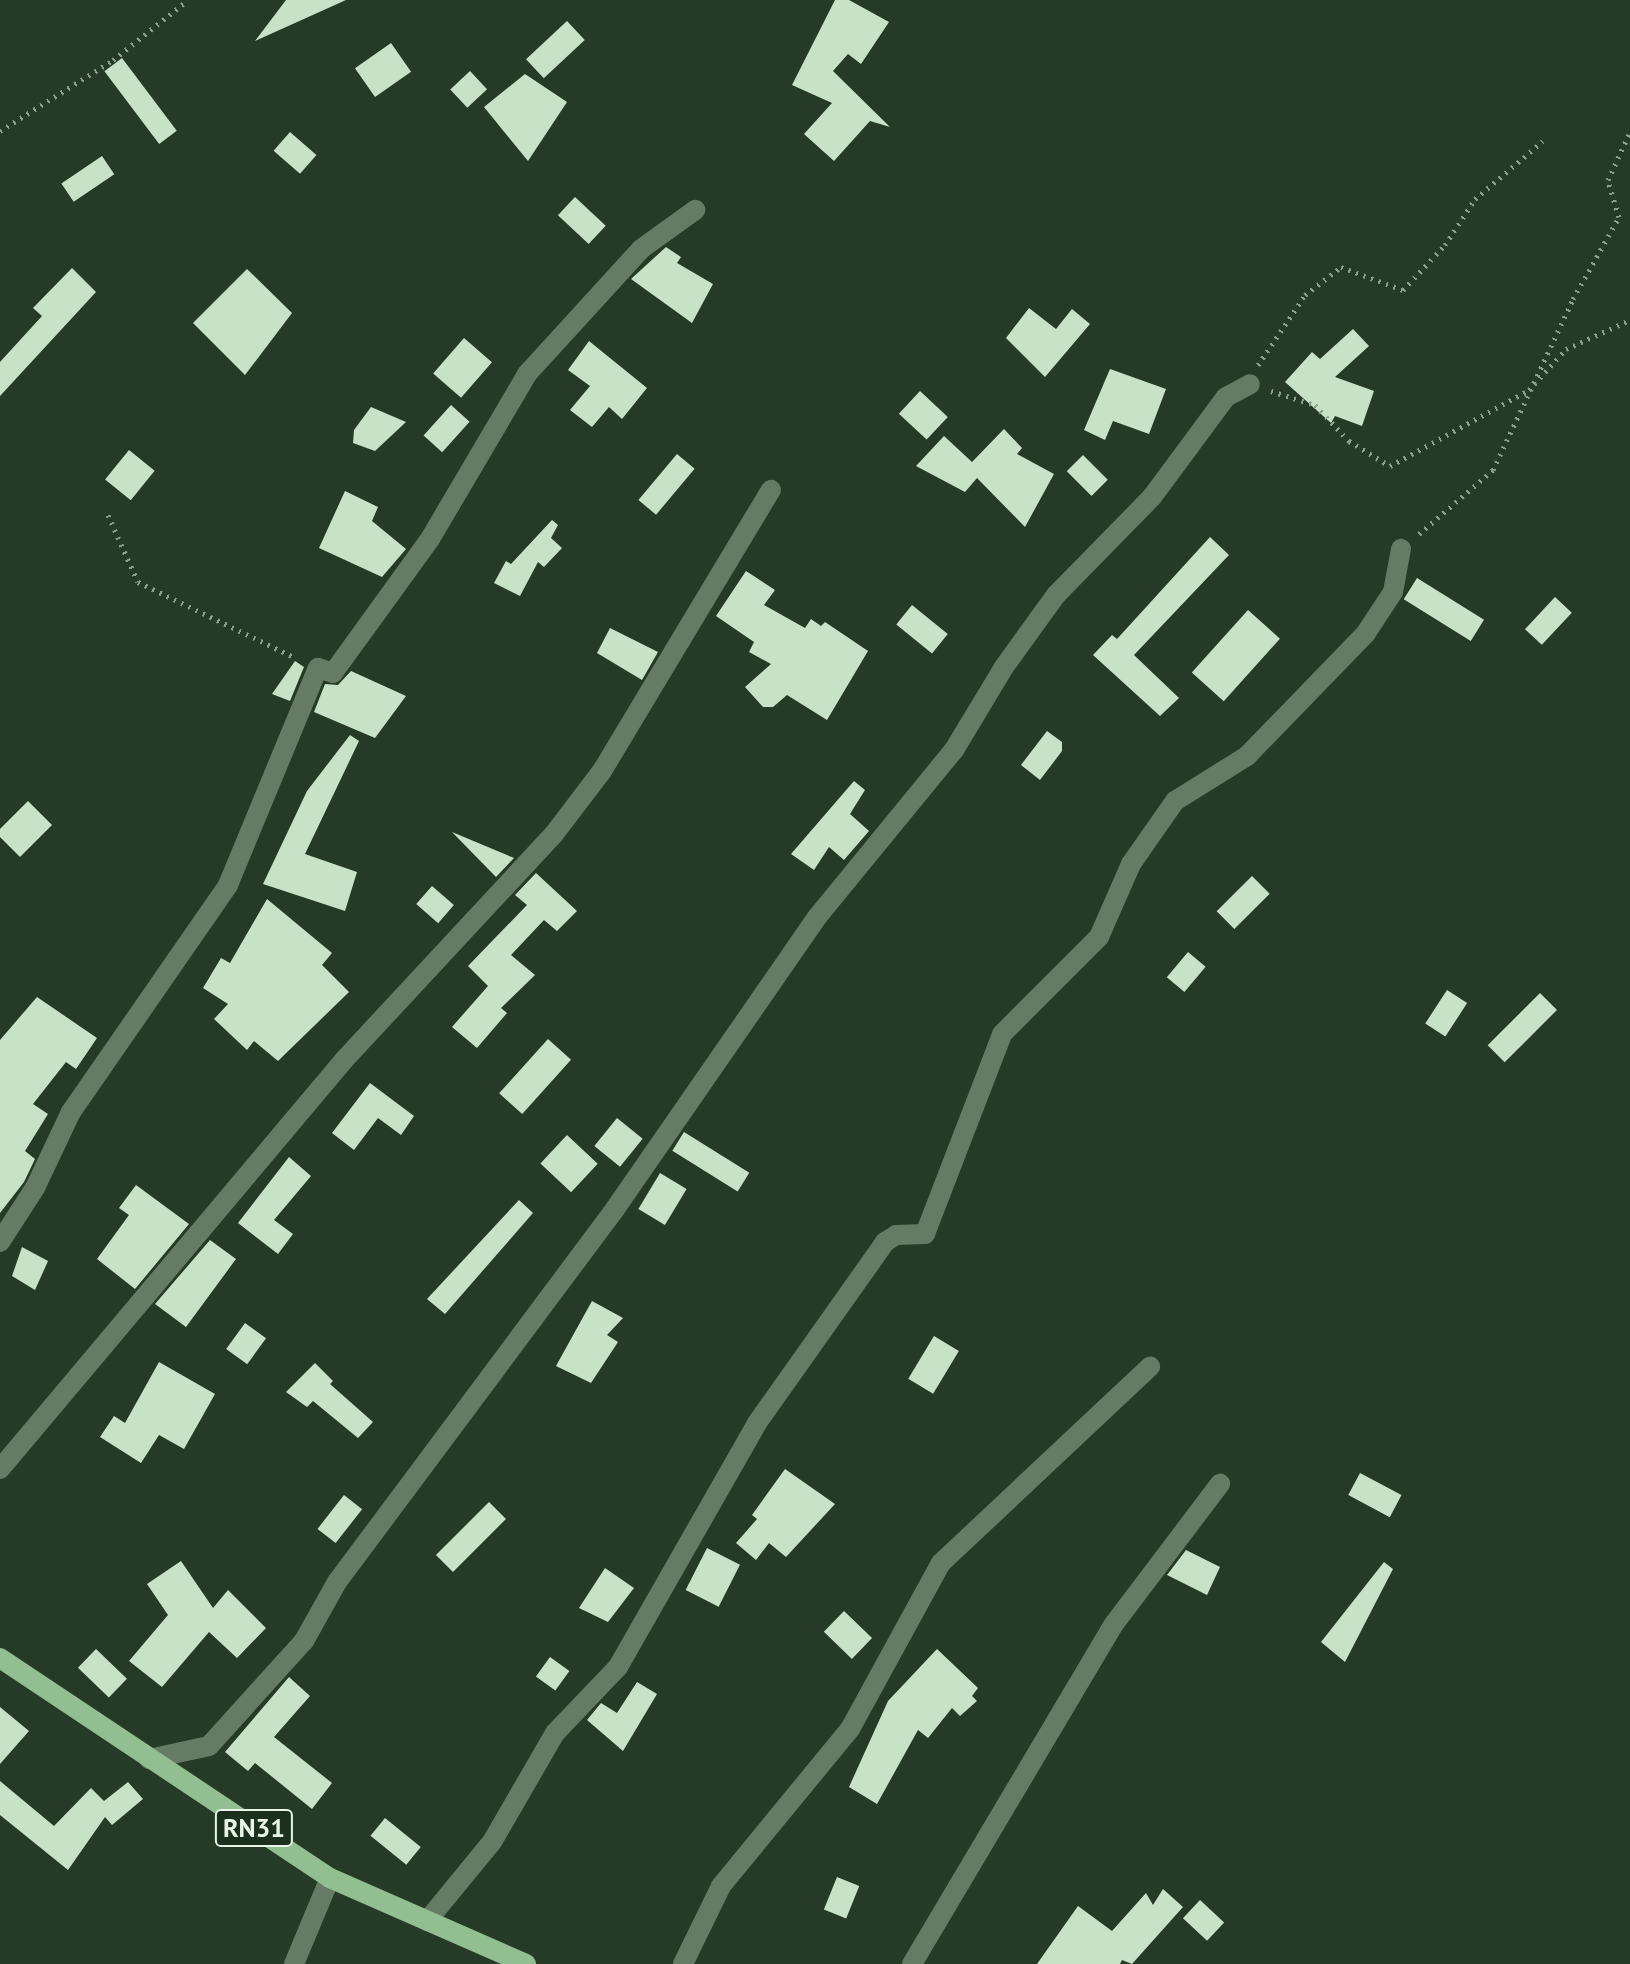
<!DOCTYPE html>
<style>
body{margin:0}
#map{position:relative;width:1630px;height:1964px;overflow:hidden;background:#263b26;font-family:"PT Sans",sans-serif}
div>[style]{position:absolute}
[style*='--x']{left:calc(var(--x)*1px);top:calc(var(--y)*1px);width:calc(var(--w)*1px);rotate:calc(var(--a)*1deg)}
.building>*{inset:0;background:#c8e2c8;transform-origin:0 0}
.path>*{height:5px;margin-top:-2.5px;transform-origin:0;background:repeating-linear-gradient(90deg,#8f9f8f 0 2px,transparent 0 8px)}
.minor>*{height:20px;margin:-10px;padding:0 10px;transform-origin:10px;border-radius:10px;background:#657b64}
.primary>*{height:20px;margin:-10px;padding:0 10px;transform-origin:10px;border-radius:10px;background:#92bf91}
span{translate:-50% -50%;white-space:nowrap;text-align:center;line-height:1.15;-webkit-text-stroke:8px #1c311d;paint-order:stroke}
.shield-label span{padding:2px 6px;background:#1c311d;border:2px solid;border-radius:6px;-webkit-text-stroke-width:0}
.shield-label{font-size:26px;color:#e8f5e8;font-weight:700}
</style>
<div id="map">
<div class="building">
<div style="clip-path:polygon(286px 0,346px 0,255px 41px)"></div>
<div style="clip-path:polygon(835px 0,849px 0,889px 22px,861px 64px,848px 54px,833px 71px,890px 127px,870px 121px,834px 161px,804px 134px,832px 103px,792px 85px)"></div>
<div style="left:567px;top:21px;width:26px;height:56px;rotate:47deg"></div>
<div style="left:391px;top:43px;width:35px;height:44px;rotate:55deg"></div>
<div style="left:122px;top:58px;width:91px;height:22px;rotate:53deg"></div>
<div style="left:470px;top:71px;width:25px;height:27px;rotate:47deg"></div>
<div style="clip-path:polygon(525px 74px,567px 102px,528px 161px,484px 107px)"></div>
<div style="left:290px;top:132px;width:35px;height:25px;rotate:41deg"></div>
<div style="left:102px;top:156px;width:22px;height:49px;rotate:56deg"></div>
<div style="left:575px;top:197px;width:42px;height:25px;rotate:43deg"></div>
<div style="clip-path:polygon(666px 247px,681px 257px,677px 263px,713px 284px,692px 323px,631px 279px)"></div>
<div style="clip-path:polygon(72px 268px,96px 292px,0 396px,0 362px,42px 316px,33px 308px)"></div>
<div style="clip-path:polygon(247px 269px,292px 313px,245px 375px,193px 323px)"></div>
<div style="clip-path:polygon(1029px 308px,1056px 329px,1072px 309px,1090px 324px,1045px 377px,1006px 338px)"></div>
<div style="clip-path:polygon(1353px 329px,1369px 346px,1335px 377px,1374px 391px,1362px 426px,1335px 416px,1331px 423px,1285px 382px,1312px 352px,1320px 359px)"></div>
<div style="left:464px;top:338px;width:37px;height:47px;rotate:41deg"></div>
<div style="clip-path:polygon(589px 341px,647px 388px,622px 419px,609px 407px,592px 427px,570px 410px,590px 386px,568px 370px)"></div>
<div style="clip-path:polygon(1110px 369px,1166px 389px,1149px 434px,1113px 421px,1105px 440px,1084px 430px)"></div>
<div style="left:920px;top:391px;width:38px;height:31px;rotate:43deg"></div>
<div style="left:451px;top:405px;width:25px;height:41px;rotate:42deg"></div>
<div style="clip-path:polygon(371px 407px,406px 422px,375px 451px,353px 443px,354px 430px)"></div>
<div style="clip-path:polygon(1004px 429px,1022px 448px,1017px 454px,1054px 474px,1025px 527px,977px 478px,965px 492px,916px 466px,944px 436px,972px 462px)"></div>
<div style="left:129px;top:450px;width:33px;height:38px;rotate:39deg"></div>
<div style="left:677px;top:454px;width:23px;height:60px;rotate:40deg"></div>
<div style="left:1083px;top:455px;width:35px;height:23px;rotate:45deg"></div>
<div style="clip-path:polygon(345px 491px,378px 507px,372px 521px,406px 549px,382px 577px,319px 548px)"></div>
<div style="clip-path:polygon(552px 520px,558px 525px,551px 538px,562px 548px,544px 567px,538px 562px,520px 596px,494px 583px,506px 561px,511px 564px)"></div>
<div style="clip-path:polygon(1210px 537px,1229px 555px,1134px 655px,1179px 698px,1160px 716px,1093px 655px,1112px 635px,1117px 639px)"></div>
<div style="clip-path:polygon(746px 571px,775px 590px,764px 605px,805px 628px,811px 619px,821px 626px,825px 622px,868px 651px,827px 720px,787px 695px,773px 707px,763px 707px,745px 687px,771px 664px,749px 652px,754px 642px,716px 616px)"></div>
<div style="left:1417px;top:578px;width:79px;height:25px;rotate:32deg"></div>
<div style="left:1555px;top:597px;width:23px;height:44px;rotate:43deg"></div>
<div style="left:912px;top:605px;width:46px;height:25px;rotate:39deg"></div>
<div style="left:1248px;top:610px;width:43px;height:84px;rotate:42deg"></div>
<div style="clip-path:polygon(610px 628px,658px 652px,642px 680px,597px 653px)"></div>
<div style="clip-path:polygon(295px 661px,304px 667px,290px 701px,272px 694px)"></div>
<div style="clip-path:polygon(351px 671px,406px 696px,375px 738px,314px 712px,325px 684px,338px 685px)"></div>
<div style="clip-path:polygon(1047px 731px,1062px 742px,1062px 751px,1040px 780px,1021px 765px)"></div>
<div style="clip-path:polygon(350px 735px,359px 741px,305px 854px,357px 872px,345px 911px,263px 884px,307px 791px)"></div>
<div style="clip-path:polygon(854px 781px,865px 790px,850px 814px,869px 831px,844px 860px,829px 847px,814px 870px,791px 854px)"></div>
<div style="clip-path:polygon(28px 801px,52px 825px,20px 857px,0 837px,0 829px)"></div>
<div style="clip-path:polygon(452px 832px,514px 858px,496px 877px)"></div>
<div style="clip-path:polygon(536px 873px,577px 911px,557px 931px,544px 920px,511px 955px,535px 975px,501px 1008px,507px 1013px,477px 1048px,452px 1027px,488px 986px,468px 966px,527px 905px,515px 895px)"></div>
<div style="left:1252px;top:876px;width:25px;height:50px;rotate:45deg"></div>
<div style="left:432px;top:886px;width:29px;height:24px;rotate:41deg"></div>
<div style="clip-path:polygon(267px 899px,332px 953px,322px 965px,349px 992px,278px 1061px,254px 1041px,247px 1050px,214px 1019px,228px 1004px,203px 988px,221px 958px,230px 963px)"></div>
<div style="left:1188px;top:952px;width:23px;height:33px;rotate:40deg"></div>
<div style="left:1447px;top:990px;width:24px;height:40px;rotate:33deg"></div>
<div style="left:1540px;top:993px;width:24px;height:74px;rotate:45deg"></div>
<div style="clip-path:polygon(37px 997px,97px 1038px,76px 1069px,66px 1062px,33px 1104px,48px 1114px,25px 1151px,35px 1159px,24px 1182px,0 1213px,0 1040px)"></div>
<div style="left:548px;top:1039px;width:31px;height:73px;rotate:42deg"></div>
<div style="clip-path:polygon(370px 1083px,414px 1116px,401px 1135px,378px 1118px,354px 1150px,332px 1133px)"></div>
<div style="left:617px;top:1118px;width:33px;height:36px;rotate:39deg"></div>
<div style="left:684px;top:1132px;width:77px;height:22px;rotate:32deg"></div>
<div style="left:567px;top:1135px;width:42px;height:39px;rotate:43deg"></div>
<div style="clip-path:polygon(289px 1157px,311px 1176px,274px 1220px,293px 1234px,278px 1254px,238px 1223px)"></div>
<div style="left:660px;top:1173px;width:31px;height:42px;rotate:31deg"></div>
<div style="clip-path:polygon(136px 1185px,189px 1224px,135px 1289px,97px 1259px,129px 1215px,119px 1208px)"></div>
<div style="clip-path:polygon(519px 1200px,533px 1213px,445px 1314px,427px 1299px)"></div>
<div style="clip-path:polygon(210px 1240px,236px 1259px,186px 1327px,155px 1304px)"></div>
<div style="clip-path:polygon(22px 1247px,48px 1261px,35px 1290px,12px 1276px)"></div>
<div style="clip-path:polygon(592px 1301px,623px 1318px,607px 1335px,618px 1342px,591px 1383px,556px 1366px)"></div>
<div style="left:245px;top:1323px;width:26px;height:32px;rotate:36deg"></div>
<div style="left:934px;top:1336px;width:29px;height:50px;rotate:31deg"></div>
<div style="clip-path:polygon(159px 1362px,215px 1394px,184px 1449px,159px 1435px,141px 1463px,100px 1437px,114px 1416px,125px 1423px)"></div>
<div style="clip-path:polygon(315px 1363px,333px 1381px,330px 1384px,373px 1422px,358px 1438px,313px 1401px,307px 1407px,286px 1392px)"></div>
<div style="clip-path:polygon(785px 1469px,835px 1504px,786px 1557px,769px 1543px,756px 1560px,736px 1543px,757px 1519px,752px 1515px)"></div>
<div style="left:1360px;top:1473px;width:47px;height:25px;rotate:28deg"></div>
<div style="left:344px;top:1495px;width:23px;height:43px;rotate:38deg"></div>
<div style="left:489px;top:1502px;width:24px;height:75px;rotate:45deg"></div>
<div style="left:707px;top:1548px;width:37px;height:47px;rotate:27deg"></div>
<div style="clip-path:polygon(1186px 1550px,1220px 1567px,1207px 1595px,1167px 1575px)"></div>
<div style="clip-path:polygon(181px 1561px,213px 1608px,228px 1590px,266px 1628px,237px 1658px,209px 1632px,162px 1687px,129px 1661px,168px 1615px,147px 1584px)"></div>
<div style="clip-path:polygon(1384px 1562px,1393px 1569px,1345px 1662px,1321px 1642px)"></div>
<div style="clip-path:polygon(605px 1568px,634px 1588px,608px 1622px,579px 1608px)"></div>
<div style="left:844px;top:1611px;width:39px;height:29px;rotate:44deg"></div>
<div style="left:96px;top:1649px;width:43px;height:26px;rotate:44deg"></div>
<div style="clip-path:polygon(937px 1649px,978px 1688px,972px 1696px,977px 1701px,960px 1716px,952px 1708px,928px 1738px,918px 1730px,877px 1804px,849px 1787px,888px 1701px)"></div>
<div style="left:550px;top:1657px;width:24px;height:24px;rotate:36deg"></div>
<div style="clip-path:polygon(289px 1677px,310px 1696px,274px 1737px,332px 1783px,312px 1809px,255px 1763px,248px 1771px,225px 1752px)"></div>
<div style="clip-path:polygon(637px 1682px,657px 1694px,623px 1751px,587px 1720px,601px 1703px,617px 1713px)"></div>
<div style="clip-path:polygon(0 1707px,29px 1731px,0 1764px)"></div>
<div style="clip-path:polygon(0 1781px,54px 1826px,91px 1788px,104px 1801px,128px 1782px,143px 1799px,112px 1825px,105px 1817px,68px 1870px,0 1815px)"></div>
<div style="left:385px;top:1818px;width:46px;height:23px;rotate:39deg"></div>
<div style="left:837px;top:1877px;width:24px;height:35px;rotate:22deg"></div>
<div style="clip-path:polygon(1163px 1889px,1183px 1907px,1132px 1964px,1122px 1960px,1120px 1964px,1037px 1964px,1078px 1906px,1112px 1931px,1146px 1893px,1153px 1905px)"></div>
<div style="left:1200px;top:1900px;width:33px;height:25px;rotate:43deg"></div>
</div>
<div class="path">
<div style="--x:0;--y:131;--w:133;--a:-32.1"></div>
<div style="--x:113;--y:60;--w:96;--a:-38.7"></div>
<div style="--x:1258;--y:365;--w:84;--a:-56.1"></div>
<div style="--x:1305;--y:295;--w:46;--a:-37.9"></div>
<div style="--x:1341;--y:267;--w:66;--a:20.4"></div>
<div style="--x:1403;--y:290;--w:62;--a:-47"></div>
<div style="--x:1445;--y:245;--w:55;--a:-56.9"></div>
<div style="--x:1475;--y:199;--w:89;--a:-40.5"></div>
<div style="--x:1271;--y:391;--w:46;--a:17.7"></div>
<div style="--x:1315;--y:405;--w:50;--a:46.6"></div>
<div style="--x:1349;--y:441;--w:48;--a:31.4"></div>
<div style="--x:1390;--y:466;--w:158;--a:-28.7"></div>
<div style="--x:1529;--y:390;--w:55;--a:-47.9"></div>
<div style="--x:1566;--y:349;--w:70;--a:-24.4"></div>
<div style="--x:108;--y:515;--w:73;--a:65.9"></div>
<div style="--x:138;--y:582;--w:175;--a:25.7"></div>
<div style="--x:1419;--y:534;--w:98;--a:-40.9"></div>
<div style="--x:1493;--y:470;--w:189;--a:-64.9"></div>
<div style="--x:1573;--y:299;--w:94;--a:-60.7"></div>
<div style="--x:1619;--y:217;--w:39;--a:-107"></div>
<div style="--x:1608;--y:180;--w:53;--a:-65.4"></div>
</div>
<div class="minor">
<div style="--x:0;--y:1242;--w:64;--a:-57.1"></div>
<div style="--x:35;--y:1188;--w:84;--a:-64.7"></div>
<div style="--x:71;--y:1112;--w:276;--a:-55.3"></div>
<div style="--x:228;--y:885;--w:235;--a:-67.5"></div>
<div style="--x:318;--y:668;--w:16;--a:18"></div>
<div style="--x:333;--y:673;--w:165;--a:-54.1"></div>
<div style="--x:430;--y:539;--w:191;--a:-59.5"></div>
<div style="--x:527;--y:374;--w:169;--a:-47.6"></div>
<div style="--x:641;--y:249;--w:67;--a:-35.8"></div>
<div style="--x:0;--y:1469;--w:534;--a:-49.93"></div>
<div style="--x:344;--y:1060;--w:309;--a:-47.1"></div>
<div style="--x:554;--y:834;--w:79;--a:-52.7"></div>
<div style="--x:602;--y:771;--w:328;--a:-59"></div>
<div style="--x:149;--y:1759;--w:61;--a:-12.2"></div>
<div style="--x:209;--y:1746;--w:142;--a:-47.9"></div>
<div style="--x:304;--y:1641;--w:68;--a:-60.8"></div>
<div style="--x:337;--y:1582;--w:465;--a:-53.3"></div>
<div style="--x:615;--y:1209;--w:356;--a:-55.3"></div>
<div style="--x:818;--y:916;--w:215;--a:-50.7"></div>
<div style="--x:954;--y:750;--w:97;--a:-58.9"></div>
<div style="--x:1004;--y:667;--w:89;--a:-54.2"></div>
<div style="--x:1056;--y:595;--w:137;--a:-45.6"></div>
<div style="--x:1152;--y:497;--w:124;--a:-53.5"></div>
<div style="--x:1226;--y:397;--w:27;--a:-28"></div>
<div style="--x:427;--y:1921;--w:102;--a:-50.6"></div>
<div style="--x:492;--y:1842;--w:126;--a:-60"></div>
<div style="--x:555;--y:1733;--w:91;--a:-46.3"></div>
<div style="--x:618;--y:1667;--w:281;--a:-60.3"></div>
<div style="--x:757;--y:1423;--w:222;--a:-54.7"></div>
<div style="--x:885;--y:1242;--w:13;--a:-32"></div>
<div style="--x:896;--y:1235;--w:29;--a:-2"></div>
<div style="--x:925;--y:1234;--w:214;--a:-68.9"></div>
<div style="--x:1002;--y:1034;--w:137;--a:-45"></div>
<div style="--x:1099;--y:937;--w:80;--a:-66.3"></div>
<div style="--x:1131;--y:864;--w:77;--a:-55.1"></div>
<div style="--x:1175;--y:801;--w:85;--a:-32"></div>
<div style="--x:1247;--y:756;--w:171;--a:-45.9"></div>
<div style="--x:1366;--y:633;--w:49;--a:-56.6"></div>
<div style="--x:1393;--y:592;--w:44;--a:-79.5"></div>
<div style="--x:294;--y:1964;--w:93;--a:-67.3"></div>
<div style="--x:683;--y:1964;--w:87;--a:-64"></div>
<div style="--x:721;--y:1886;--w:203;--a:-50.6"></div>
<div style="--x:850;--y:1729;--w:189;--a:-61.3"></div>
<div style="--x:941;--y:1563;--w:287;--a:-43.2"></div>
<div style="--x:912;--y:1964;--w:395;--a:-59.3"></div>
<div style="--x:1114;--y:1624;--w:176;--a:-52.9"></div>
</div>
<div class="primary">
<div style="--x:0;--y:1658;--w:397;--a:33.7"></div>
<div style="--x:330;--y:1878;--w:214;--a:23.7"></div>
</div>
<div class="shield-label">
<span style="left:254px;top:1828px">RN31</span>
</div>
</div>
